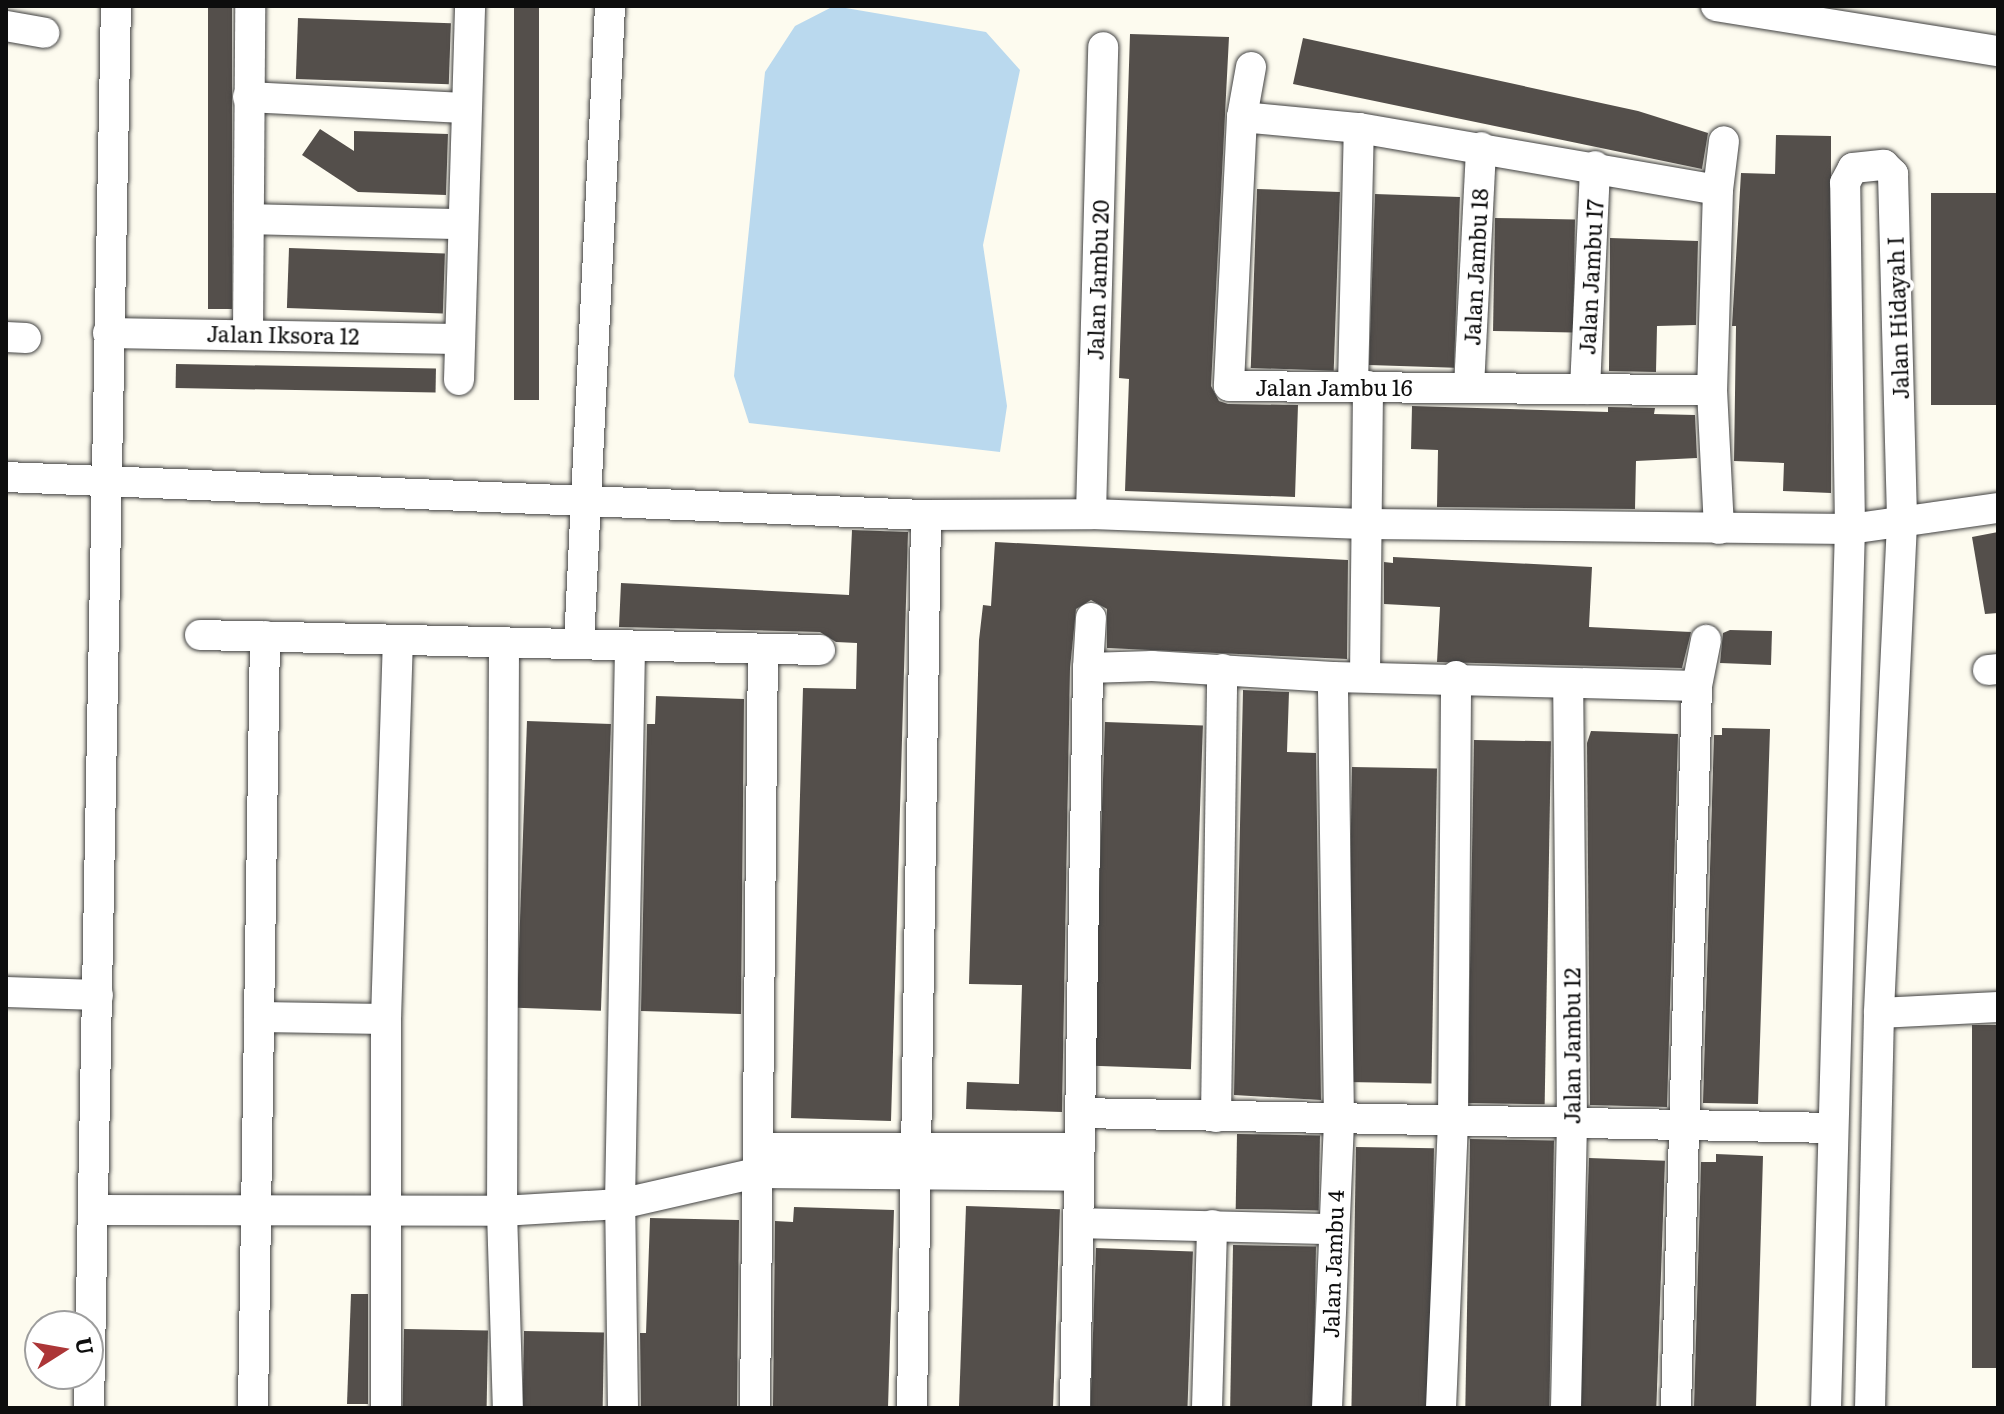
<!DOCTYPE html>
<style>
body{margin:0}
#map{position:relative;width:2004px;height:1414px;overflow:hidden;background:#fdfbef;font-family:Literata,serif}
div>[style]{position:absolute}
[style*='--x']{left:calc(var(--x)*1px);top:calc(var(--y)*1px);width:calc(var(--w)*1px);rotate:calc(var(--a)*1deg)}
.water>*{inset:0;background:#bad9ee}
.building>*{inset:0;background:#544f4b;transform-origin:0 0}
.roads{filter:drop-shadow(0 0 2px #404040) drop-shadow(0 0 2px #404040)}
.minor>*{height:30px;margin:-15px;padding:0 15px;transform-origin:15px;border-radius:15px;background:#fff}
span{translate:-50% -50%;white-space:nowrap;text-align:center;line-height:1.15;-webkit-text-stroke:8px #fff;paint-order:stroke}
.street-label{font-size:22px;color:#0d0d0d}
.frame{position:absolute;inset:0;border:8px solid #0d0d0d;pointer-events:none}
.north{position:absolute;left:24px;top:1310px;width:80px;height:80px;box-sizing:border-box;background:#fff;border:2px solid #9e9e9e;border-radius:50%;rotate:79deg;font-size:22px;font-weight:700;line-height:32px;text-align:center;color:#0d0d0d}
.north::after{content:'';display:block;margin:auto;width:28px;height:36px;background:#ac3637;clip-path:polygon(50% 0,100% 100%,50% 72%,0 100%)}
</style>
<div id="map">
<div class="water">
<div style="clip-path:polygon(834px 6px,986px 32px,1020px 70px,983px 245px,1007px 406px,1000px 452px,749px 423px,734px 376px,765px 72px,795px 26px)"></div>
</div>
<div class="building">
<div style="left:208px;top:6px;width:24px;height:303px"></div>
<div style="left:514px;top:6px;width:25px;height:394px"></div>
<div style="left:298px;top:18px;width:153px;height:61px;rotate:2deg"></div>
<div style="clip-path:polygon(1130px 34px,1229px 37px,1211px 386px,1219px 401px,1228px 404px,1298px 405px,1295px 497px,1125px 491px,1129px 379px,1119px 378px)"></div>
<div style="clip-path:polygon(1303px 38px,1638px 111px,1708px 133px,1702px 169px,1293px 84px)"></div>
<div style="clip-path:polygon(320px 129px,354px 151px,354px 131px,448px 134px,446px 195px,358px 192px,302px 155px)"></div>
<div style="clip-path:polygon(1776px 135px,1831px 136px,1831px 493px,1783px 491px,1784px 463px,1734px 461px,1736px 326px,1732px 326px,1741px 173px,1775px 174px)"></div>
<div style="left:1257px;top:189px;width:83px;height:179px;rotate:2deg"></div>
<div style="left:1998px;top:193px;width:212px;height:67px;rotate:90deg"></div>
<div style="left:1375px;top:194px;width:85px;height:171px;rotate:2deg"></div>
<div style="left:1495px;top:218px;width:80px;height:113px;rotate:1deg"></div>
<div style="clip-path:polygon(1610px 238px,1698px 241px,1696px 325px,1657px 326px,1656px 372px,1609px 371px)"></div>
<div style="left:289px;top:248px;width:156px;height:60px;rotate:2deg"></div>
<div style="left:176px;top:364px;width:260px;height:24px;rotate:1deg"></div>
<div style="clip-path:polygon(1412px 406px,1608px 412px,1608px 407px,1655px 408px,1654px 414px,1695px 415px,1697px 458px,1636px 461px,1635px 509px,1437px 507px,1438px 450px,1411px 449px)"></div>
<div style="clip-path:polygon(852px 530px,908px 532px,891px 1121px,791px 1118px,803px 688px,856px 689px,857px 643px,836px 642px,820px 632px,619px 627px,621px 583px,849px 595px)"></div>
<div style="clip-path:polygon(1998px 532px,1998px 613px,1985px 614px,1972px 537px)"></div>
<div style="clip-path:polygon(995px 542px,1348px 560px,1347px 659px,1107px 648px,1107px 609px,1091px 600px,1076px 609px,1070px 668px,1062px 1112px,966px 1109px,967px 1082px,1019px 1084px,1022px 985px,969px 984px,979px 640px,983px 605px,991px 606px)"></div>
<div style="clip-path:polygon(1393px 557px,1592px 567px,1589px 627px,1691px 632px,1682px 668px,1437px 662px,1440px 607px,1384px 604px,1384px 562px,1393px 563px)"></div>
<div style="clip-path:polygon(1730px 630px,1772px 631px,1771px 665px,1720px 663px,1723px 633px)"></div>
<div style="clip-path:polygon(1243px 690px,1289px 692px,1287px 752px,1316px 753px,1321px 1100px,1234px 1095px)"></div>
<div style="clip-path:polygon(656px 696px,744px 699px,741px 1014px,641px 1011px,647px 724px,655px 724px)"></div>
<div style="left:527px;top:721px;width:84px;height:287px;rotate:2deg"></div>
<div style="left:1105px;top:722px;width:98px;height:344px;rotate:2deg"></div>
<div style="clip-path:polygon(1722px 728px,1770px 729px,1758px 1104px,1703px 1103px,1714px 735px,1722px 735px)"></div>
<div style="clip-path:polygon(1591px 731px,1678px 734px,1667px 1107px,1590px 1105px,1587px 743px)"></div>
<div style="left:1474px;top:740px;width:77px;height:363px;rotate:1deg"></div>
<div style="left:1352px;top:767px;width:85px;height:315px;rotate:1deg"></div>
<div style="left:1998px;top:1025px;width:343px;height:26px;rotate:90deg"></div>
<div style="left:1237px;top:1134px;width:83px;height:75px;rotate:1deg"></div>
<div style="left:1470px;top:1139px;width:84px;height:269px;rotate:1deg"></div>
<div style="left:1356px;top:1147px;width:78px;height:261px;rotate:1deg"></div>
<div style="clip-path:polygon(1716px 1154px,1763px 1156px,1756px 1408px,1694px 1408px,1701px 1162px,1716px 1162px)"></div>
<div style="left:1589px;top:1158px;width:76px;height:250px;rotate:2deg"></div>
<div style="left:966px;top:1206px;width:94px;height:202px;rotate:2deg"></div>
<div style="clip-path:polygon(794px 1207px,894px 1210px,888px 1408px,773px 1407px,775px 1221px,793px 1222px)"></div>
<div style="clip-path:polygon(650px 1218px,739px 1220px,737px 1408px,641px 1408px,640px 1333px,646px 1333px)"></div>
<div style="left:1233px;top:1245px;width:83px;height:163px;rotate:1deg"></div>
<div style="left:1096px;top:1248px;width:97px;height:160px;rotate:2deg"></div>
<div style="clip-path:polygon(351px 1294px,368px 1294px,368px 1404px,347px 1404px)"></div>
<div style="left:404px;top:1329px;width:84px;height:79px;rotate:1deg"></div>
<div style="left:524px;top:1331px;width:80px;height:77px;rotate:1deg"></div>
</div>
<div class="roads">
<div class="minor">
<div style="--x:1716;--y:6;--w:286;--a:9.1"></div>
<div style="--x:6;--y:26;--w:39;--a:10"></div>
<div style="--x:1251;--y:67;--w:51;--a:100.2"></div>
<div style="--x:1242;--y:117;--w:269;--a:92.8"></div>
<div style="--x:1229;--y:386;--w:483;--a:0.5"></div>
<div style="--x:248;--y:97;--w:216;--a:2.9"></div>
<div style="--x:1242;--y:117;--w:118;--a:5.4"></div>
<div style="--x:1359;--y:128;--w:364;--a:9.8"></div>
<div style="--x:1718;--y:190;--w:200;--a:91.7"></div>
<div style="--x:1712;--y:390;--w:139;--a:87.1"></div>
<div style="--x:1718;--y:190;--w:49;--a:-83"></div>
<div style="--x:249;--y:219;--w:212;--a:1.4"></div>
<div style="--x:248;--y:332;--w:326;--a:-89.6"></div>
<div style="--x:108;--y:333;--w:349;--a:1"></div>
<div style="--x:6;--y:337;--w:20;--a:3"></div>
<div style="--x:459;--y:380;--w:374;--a:-88.3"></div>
<div style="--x:1353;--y:386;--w:258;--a:-88.7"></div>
<div style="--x:1469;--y:387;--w:240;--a:-87.1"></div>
<div style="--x:1585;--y:389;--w:223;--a:-87.4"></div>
<div style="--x:6;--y:477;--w:921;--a:2.37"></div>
<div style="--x:1091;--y:514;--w:467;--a:-88.5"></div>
<div style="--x:200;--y:635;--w:620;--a:1.39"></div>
<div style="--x:504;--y:643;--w:568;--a:90.2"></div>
<div style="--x:502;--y:1211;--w:197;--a:88.3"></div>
<div style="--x:579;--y:643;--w:638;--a:-87.21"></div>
<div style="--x:1088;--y:668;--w:50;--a:-86.6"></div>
<div style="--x:1988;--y:670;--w:10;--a:-6"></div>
<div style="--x:1365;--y:676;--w:290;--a:-89.4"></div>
<div style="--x:1697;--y:686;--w:47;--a:-78.9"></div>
<div style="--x:6;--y:992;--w:92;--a:1.9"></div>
<div style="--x:1879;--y:1013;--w:119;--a:-2.9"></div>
<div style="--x:259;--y:1017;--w:127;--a:0.9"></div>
<div style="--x:1080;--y:1113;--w:751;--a:1.14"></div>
<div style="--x:1216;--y:1117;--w:448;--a:-89.2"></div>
<div style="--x:759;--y:1148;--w:320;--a:0"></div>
<div style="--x:93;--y:1210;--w:409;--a:0.1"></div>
<div style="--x:502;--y:1211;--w:118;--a:-3.4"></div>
<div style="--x:620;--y:1204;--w:139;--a:-12.8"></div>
<div style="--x:756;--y:1173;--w:323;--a:0.5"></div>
<div style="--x:1079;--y:1223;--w:252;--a:1.4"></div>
<div style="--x:89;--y:1408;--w:1402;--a:-88.9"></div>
<div style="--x:253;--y:1408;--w:772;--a:-89.11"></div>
<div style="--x:386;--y:1408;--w:389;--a:-90"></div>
<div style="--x:386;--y:1019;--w:379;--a:-88.2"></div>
<div style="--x:623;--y:1408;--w:204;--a:-90.8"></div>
<div style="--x:620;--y:1204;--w:557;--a:-88.97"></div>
<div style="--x:755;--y:1408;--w:758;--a:-89.4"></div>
<div style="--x:912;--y:1408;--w:893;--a:-89.1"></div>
<div style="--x:926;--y:515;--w:165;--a:-0.3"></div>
<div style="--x:1091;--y:514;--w:273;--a:2.1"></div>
<div style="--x:1364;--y:524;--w:486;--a:0.6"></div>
<div style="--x:1850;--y:529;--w:149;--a:-8.1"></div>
<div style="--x:1075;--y:1408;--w:740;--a:-88.99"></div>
<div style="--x:1088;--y:668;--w:64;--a:-1.8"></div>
<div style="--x:1152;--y:666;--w:181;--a:3.5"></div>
<div style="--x:1333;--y:677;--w:364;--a:1.4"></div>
<div style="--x:1697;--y:686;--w:722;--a:91.67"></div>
<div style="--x:1207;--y:1408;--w:183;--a:-88.4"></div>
<div style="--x:1327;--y:1408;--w:288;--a:-87.6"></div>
<div style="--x:1339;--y:1120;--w:443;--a:-90.8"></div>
<div style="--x:1441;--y:1408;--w:286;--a:-87.6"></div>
<div style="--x:1453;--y:1122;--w:446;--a:-89.6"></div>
<div style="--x:1566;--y:1408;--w:284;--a:-88.8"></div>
<div style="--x:1572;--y:1124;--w:441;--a:-90.5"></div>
<div style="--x:1826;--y:1408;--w:879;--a:-88.44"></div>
<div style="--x:1850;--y:529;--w:346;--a:-90.8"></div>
<div style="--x:1845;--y:183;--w:17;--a:-62"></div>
<div style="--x:1853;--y:168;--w:31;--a:-6"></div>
<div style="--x:1884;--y:165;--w:13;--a:45"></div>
<div style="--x:1893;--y:174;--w:349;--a:88.5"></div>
<div style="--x:1902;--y:523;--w:491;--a:92.7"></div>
<div style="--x:1879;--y:1013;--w:395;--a:91.3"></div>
</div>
</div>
<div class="street-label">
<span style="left:1475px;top:267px;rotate:-87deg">Jalan Jambu 18</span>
<span style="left:1590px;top:277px;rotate:-87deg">Jalan Jambu 17</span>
<span style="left:1097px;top:280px;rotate:-88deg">Jalan Jambu 20</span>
<span style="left:1897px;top:318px;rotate:-92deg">Jalan Hidayah I</span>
<span style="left:283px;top:334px;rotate:1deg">Jalan Iksora 12</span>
<span style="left:1334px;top:387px">Jalan Jambu 16</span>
<span style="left:1571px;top:1046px;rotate:-90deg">Jalan Jambu 12</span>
<span style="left:1332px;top:1264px;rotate:-88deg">Jalan Jambu 4</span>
</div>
<div class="frame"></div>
<div class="north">U</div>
</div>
